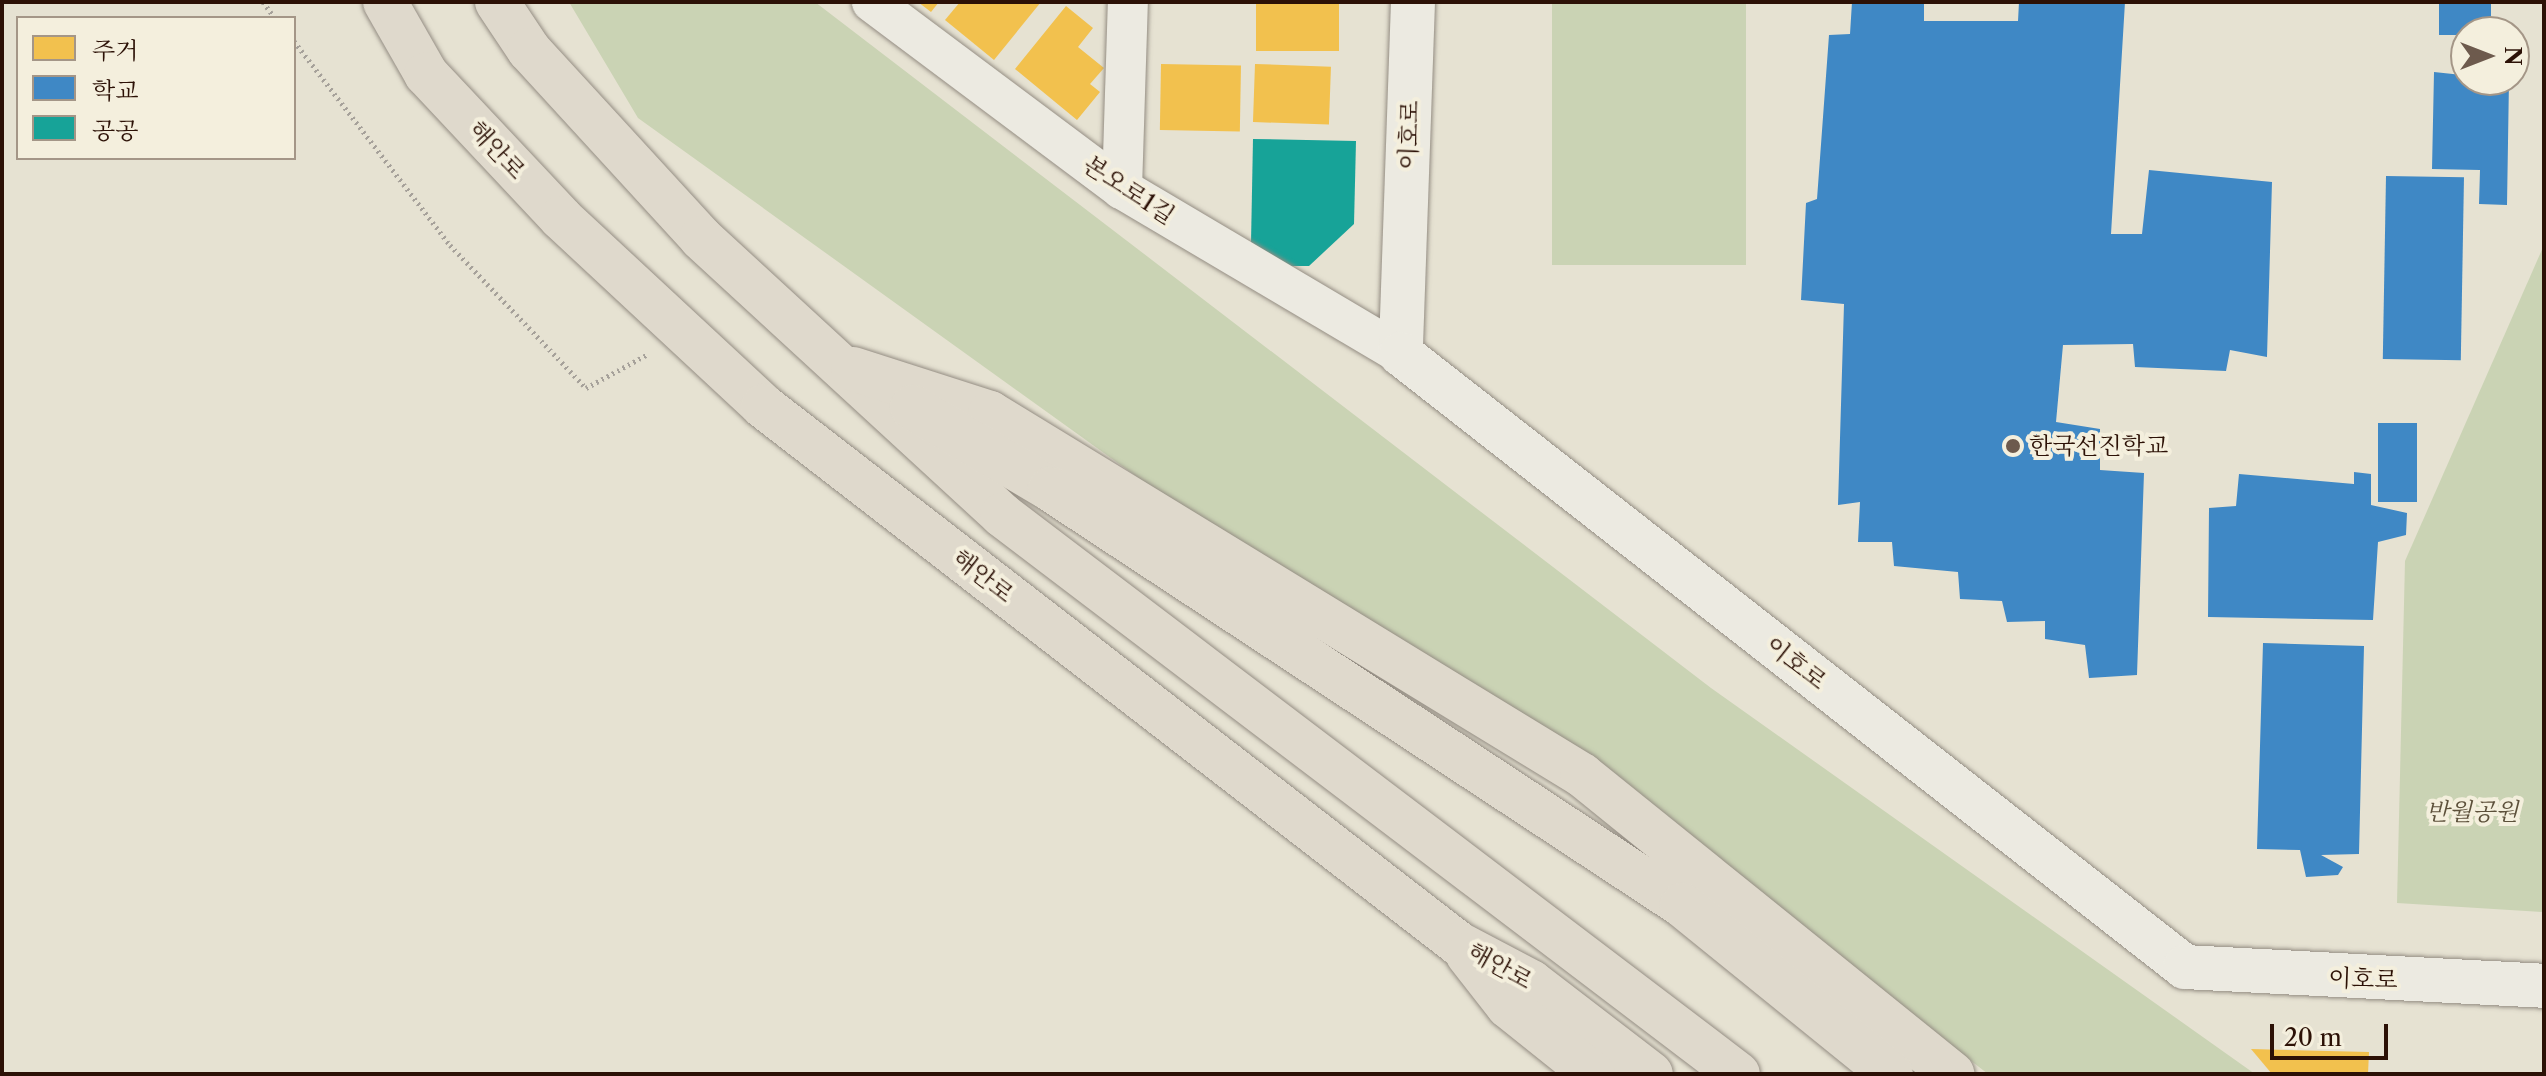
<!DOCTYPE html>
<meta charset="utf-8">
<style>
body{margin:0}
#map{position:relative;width:2546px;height:1076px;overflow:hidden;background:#e6e2d2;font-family:"Libre Caslon Text","Noto Serif KR",serif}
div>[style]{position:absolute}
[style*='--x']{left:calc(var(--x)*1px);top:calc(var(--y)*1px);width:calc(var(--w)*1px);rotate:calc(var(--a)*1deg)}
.green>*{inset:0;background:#cad3b4;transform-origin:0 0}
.homes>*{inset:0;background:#f2c14e;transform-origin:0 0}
.schools>*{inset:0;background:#3f88c5;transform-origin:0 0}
.public>*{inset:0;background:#17a398}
.path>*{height:5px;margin-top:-2.5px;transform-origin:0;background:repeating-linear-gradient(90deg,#a6a19a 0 2px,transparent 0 6px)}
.roads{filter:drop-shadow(0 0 2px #948d83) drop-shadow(0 0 2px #948d83)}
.minor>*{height:40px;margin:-20px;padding:0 20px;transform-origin:20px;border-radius:20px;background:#eceae1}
.tertiary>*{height:44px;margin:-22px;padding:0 22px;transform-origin:22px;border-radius:22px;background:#eceae1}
.primary>*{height:44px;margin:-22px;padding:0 22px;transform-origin:22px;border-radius:22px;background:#dfd9cc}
.dots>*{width:22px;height:22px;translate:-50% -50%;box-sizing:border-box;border:4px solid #f4efdd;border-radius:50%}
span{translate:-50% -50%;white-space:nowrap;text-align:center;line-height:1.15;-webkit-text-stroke:8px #f4efdd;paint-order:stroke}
.street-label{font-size:24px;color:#2c1106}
.poi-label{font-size:24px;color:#2c1106}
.left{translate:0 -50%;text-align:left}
.park-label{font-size:24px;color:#5c503a;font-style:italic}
.frame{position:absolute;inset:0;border:4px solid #2c1106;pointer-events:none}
.legend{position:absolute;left:16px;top:16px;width:280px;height:144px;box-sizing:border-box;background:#f4efdd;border:2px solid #a49687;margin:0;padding:10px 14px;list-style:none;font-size:24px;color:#2c1106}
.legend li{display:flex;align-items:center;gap:16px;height:40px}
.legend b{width:40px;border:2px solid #a49687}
.north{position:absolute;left:2450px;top:16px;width:80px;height:80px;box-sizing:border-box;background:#f4efdd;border:2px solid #a49687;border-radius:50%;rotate:90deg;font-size:22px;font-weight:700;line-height:32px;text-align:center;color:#2c1106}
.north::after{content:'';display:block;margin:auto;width:28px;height:36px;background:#6d5a4d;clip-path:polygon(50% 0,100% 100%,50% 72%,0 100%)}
.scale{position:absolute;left:2270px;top:1024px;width:118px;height:36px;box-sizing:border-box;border:4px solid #2c1106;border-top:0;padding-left:10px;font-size:24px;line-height:28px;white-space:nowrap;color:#2c1106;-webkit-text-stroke:6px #f4efdd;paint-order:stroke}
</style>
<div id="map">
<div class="green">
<div style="clip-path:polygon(569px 2px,815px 2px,1711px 688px,2255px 1074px,1988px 1074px,1721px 866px,1250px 558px,638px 118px)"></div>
<div style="left:1552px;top:2px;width:194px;height:263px"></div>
<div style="clip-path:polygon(2544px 245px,2544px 912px,2397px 903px,2405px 561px)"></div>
</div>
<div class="homes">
<div style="clip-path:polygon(918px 2px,939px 2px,931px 12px)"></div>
<div style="clip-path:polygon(960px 2px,1041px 2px,994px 60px,945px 20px)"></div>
<div style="left:1256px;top:2px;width:83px;height:49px"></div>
<div style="clip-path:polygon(1066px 6px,1093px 28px,1078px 47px,1104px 68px,1090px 84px,1100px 92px,1077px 120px,1015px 69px)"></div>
<div style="left:1161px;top:64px;width:80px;height:66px;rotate:1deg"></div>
<div style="left:1255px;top:64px;width:76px;height:58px;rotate:2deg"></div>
<div style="clip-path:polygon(2251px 1049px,2369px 1052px,2368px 1074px,2272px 1074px)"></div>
</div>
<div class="schools">
<div style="clip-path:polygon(1852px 2px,1924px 2px,1924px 21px,2018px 21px,2019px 2px,2125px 2px,2111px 234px,2142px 234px,2149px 170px,2272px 182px,2267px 357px,2230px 350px,2226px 371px,2135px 367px,2133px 344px,2063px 345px,2056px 422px,2100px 429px,2100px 470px,2144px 473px,2137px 675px,2089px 678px,2085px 645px,2045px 639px,2045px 621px,2007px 622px,2002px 601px,1960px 599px,1958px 572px,1894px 566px,1892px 542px,1858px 542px,1860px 502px,1838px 505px,1844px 304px,1801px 300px,1806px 203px,1817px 199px,1829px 35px,1850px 34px)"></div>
<div style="left:2439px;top:2px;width:52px;height:33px"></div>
<div style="clip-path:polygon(2434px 72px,2509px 80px,2507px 205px,2479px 204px,2480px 170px,2432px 169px)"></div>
<div style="left:2386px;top:176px;width:78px;height:183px;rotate:1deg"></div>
<div style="left:2378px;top:423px;width:39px;height:79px"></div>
<div style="clip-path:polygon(2354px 472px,2371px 474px,2371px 505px,2407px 513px,2406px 535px,2378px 542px,2373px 620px,2208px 617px,2209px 508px,2236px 506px,2239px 474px,2354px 484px)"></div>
<div style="clip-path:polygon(2263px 643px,2364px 646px,2359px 854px,2321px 855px,2343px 867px,2338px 875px,2306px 877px,2300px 850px,2257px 849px)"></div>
</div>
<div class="public">
<div style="clip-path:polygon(1253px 139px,1356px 141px,1354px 224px,1309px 266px,1284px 266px,1251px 243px)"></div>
</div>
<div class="path">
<div style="--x:263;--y:2;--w:20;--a:53"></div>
<div style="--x:294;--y:41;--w:257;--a:52.6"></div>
<div style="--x:450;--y:245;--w:197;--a:46.4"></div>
<div style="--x:586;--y:388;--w:71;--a:-28.7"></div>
</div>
<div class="roads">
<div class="minor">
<div style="--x:872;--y:2;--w:312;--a:36.8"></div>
<div style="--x:1122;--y:189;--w:324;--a:30.6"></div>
<div style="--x:1122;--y:189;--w:187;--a:-88.2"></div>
</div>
<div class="tertiary">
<div style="--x:1413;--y:2;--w:352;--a:92"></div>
<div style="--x:1401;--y:354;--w:995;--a:38.02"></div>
<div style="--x:2185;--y:967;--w:360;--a:3"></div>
</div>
<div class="primary">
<div style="--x:385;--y:2;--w:83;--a:60.3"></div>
<div style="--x:426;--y:74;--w:197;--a:46.8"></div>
<div style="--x:561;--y:218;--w:276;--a:42.9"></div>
<div style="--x:763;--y:406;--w:880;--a:37.7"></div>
<div style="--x:1459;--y:944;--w:81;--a:27.8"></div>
<div style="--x:1531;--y:982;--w:151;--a:37.5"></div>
<div style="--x:497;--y:2;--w:58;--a:56.3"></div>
<div style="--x:529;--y:50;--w:255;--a:47.5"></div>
<div style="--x:701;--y:238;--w:409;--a:42.6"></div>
<div style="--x:1002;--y:515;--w:924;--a:37.22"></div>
<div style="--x:853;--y:369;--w:144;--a:17.8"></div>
<div style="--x:990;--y:413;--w:694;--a:31.45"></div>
<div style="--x:1582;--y:775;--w:476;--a:38.9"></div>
<div style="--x:912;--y:407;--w:161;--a:30.7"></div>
<div style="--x:1050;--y:489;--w:757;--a:33.35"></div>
<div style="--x:1682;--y:905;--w:269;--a:39"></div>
<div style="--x:1468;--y:955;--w:65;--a:51.9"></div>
<div style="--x:1508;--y:1006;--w:109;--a:38.7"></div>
</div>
</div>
<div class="dots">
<div style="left:2013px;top:446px;background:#6d5a4d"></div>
</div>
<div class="street-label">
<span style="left:1409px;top:135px;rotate:-88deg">이호로</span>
<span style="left:497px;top:150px;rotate:47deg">해안로</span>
<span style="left:1129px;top:190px;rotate:33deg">본오로1길</span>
<span style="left:983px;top:576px;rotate:38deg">해안로</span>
<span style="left:1796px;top:663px;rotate:38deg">이호로</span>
<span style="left:1500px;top:966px;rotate:29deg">해안로</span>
<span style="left:2363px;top:979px;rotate:2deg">이호로</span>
</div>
<div class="poi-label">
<span class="left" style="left:2029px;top:446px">한국선진학교</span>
</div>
<div class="park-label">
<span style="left:2472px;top:812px">반월공원</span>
</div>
<div class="frame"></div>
<ul class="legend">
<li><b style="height:22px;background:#f2c14e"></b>주거</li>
<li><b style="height:22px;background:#3f88c5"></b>학교</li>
<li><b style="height:22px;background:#17a398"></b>공공</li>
</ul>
<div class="north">N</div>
<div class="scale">20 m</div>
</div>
